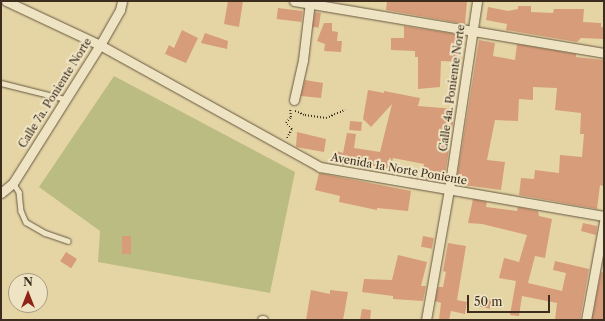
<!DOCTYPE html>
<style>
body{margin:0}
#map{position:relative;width:605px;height:321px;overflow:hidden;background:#e5d5a5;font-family:"Libre Caslon Text",serif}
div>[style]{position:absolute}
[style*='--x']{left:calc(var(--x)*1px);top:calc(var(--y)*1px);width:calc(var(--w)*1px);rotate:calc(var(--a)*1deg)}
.green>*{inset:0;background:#bbbc82}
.building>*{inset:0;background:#d79c79;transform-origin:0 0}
.path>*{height:2px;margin-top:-1px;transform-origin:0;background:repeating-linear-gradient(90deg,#3c2d1e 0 1px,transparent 0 3px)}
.roads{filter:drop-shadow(0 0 1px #665740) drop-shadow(0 0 1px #665740)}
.service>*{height:4.5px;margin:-2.25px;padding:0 2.25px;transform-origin:2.25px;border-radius:2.25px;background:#eee4c4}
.minor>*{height:9px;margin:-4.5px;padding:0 4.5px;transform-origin:4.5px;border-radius:4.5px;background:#eee4c4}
span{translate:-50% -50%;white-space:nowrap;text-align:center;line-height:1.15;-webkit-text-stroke:4px #eee4c4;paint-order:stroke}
.street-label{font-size:11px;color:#3c2d1e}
.frame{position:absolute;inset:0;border:2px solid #3c2d1e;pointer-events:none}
.north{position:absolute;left:8px;top:273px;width:40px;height:40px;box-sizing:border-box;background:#eee4c4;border:1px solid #a79b82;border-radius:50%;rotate:0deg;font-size:11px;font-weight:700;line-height:16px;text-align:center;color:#3c2d1e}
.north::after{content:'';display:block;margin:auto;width:14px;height:18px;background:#8f2418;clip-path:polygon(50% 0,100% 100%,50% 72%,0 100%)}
.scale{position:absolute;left:467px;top:295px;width:83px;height:18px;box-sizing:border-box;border:2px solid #3c2d1e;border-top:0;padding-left:5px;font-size:12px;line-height:14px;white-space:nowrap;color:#3c2d1e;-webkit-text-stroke:3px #eee4c4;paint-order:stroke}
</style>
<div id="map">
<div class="green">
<div style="clip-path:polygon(114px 76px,295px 172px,270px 293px,98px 262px,100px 231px,39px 187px)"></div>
</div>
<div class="building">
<div style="clip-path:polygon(228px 1px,243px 1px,239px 27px,224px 24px)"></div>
<div style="clip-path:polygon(387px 1px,467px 1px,465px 24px,386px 10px)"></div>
<div style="clip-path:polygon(518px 6px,531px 6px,531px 12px,553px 13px,554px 9px,584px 9px,583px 22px,601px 23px,601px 27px,604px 27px,604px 39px,581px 38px,577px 42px,506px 30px,507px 24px,486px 20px,488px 7px,508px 11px,518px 9px)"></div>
<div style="left:278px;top:8px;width:25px;height:11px;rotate:7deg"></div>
<div style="left:315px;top:12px;width:6px;height:15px;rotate:9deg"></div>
<div style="clip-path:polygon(324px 23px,332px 23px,332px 31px,338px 32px,337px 41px,342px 41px,341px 52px,324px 51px,325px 44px,317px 41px)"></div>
<div style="clip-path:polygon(404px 26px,462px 35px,461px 62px,441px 61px,440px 87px,418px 89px,418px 57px,415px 57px,415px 51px,391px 50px,391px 38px,404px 38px)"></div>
<div style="clip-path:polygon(182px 30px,198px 38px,186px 63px,165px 54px,169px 45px,174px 48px)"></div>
<div style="clip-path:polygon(205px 33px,228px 41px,227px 49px,201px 43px)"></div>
<div style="clip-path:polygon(479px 40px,495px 43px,493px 56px,515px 60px,517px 44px,576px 54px,576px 57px,604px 60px,604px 180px,603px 186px,600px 185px,597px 209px,519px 195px,521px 178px,534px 179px,535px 170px,559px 173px,560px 155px,582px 157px,584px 134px,580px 134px,581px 113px,555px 110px,557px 88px,533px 87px,533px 100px,519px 99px,518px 121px,495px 120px,487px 160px,505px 162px,501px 190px,456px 184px)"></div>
<div style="clip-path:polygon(305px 80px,323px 83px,321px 98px,301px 96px)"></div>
<div style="clip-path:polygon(368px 90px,384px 93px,384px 91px,420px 98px,418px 106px,455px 109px,444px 182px,422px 179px,424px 164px,393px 158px,389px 173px,335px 163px,337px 151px,343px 153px,347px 133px,356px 134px,354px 148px,380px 152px,392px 104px,371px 127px,363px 119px)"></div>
<div style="left:350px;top:121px;width:12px;height:9px;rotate:5deg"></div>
<div style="clip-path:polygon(297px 132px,326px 139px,324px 152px,296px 147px)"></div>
<div style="clip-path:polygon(319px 173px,411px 191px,408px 211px,377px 208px,377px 210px,339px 202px,340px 196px,315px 190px)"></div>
<div style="clip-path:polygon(473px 199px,487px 202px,486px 207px,517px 211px,518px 207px,538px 211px,539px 216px,552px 219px,545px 258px,535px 256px,528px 283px,562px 291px,566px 273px,553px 270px,555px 261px,589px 269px,580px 320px,555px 320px,557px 303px,522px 296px,519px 316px,510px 315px,516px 281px,499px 278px,504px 258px,519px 262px,527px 235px,482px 224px,468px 223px)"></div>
<div style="clip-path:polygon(583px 223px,597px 226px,596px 235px,581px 231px)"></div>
<div style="left:122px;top:236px;width:9px;height:18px"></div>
<div style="left:423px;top:236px;width:11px;height:11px;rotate:10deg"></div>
<div style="clip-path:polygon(448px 243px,466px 246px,457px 300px,467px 302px,465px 314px,451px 311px,449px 320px,439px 320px,441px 303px,435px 301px,438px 287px,443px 287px,446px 272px,443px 271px)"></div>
<div style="left:66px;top:252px;width:13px;height:11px;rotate:32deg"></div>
<div style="clip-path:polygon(398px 255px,427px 262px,421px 286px,426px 286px,423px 301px,393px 299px,393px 296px,362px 292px,364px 279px,392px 280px)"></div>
<div style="clip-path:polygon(601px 272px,604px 273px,604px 320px,592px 320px)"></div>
<div style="clip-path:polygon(311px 290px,330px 294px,330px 290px,348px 292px,343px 320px,306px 320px)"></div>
<div style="left:482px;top:298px;width:10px;height:9px;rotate:11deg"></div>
<div style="clip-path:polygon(362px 309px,371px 310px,370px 320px,360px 320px)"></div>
</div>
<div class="path">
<div style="--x:295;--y:111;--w:11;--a:22"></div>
<div style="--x:305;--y:115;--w:21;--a:8"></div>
<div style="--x:326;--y:118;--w:21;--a:-23"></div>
<div style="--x:287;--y:138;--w:10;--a:-61"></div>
<div style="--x:292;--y:129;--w:8;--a:-135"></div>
<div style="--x:286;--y:123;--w:8;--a:-50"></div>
<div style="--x:291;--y:117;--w:9;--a:-96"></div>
</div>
<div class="roads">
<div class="service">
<div style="--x:1;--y:83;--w:66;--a:14"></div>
<div style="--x:13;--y:183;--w:11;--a:56"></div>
<div style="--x:19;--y:192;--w:19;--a:84"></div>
<div style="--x:21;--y:211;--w:12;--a:66"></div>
<div style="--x:26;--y:222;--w:22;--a:30"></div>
<div style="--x:45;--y:233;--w:24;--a:19"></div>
</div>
<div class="minor">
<div style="--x:6;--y:1;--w:104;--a:25.1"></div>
<div style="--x:100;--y:45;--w:252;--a:29"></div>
<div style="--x:320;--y:167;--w:288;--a:9.8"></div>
<div style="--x:294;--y:1;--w:314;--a:9.5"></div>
<div style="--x:294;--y:100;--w:41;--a:-77.3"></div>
<div style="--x:303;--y:60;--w:59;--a:-83.2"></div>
<div style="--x:1;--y:193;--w:16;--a:-40"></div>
<div style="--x:13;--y:183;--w:163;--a:-57.8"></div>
<div style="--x:100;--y:45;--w:40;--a:-60.3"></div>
<div style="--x:120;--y:10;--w:9;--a:-77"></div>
<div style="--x:262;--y:320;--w:1;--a:0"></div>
<div style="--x:426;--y:320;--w:133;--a:-80"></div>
<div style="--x:449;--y:189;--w:190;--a:-81.5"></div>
<div style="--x:586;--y:320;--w:100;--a:-79.6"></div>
</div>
</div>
<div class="street-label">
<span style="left:452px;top:88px;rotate:-82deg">Calle 4a. Poniente Norte</span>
<span style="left:55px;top:93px;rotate:-58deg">Calle 7a. Poniente Norte</span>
<span style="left:399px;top:169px;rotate:10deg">Avenida 1a Norte Poniente</span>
</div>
<div class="frame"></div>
<div class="north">N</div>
<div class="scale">50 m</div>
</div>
